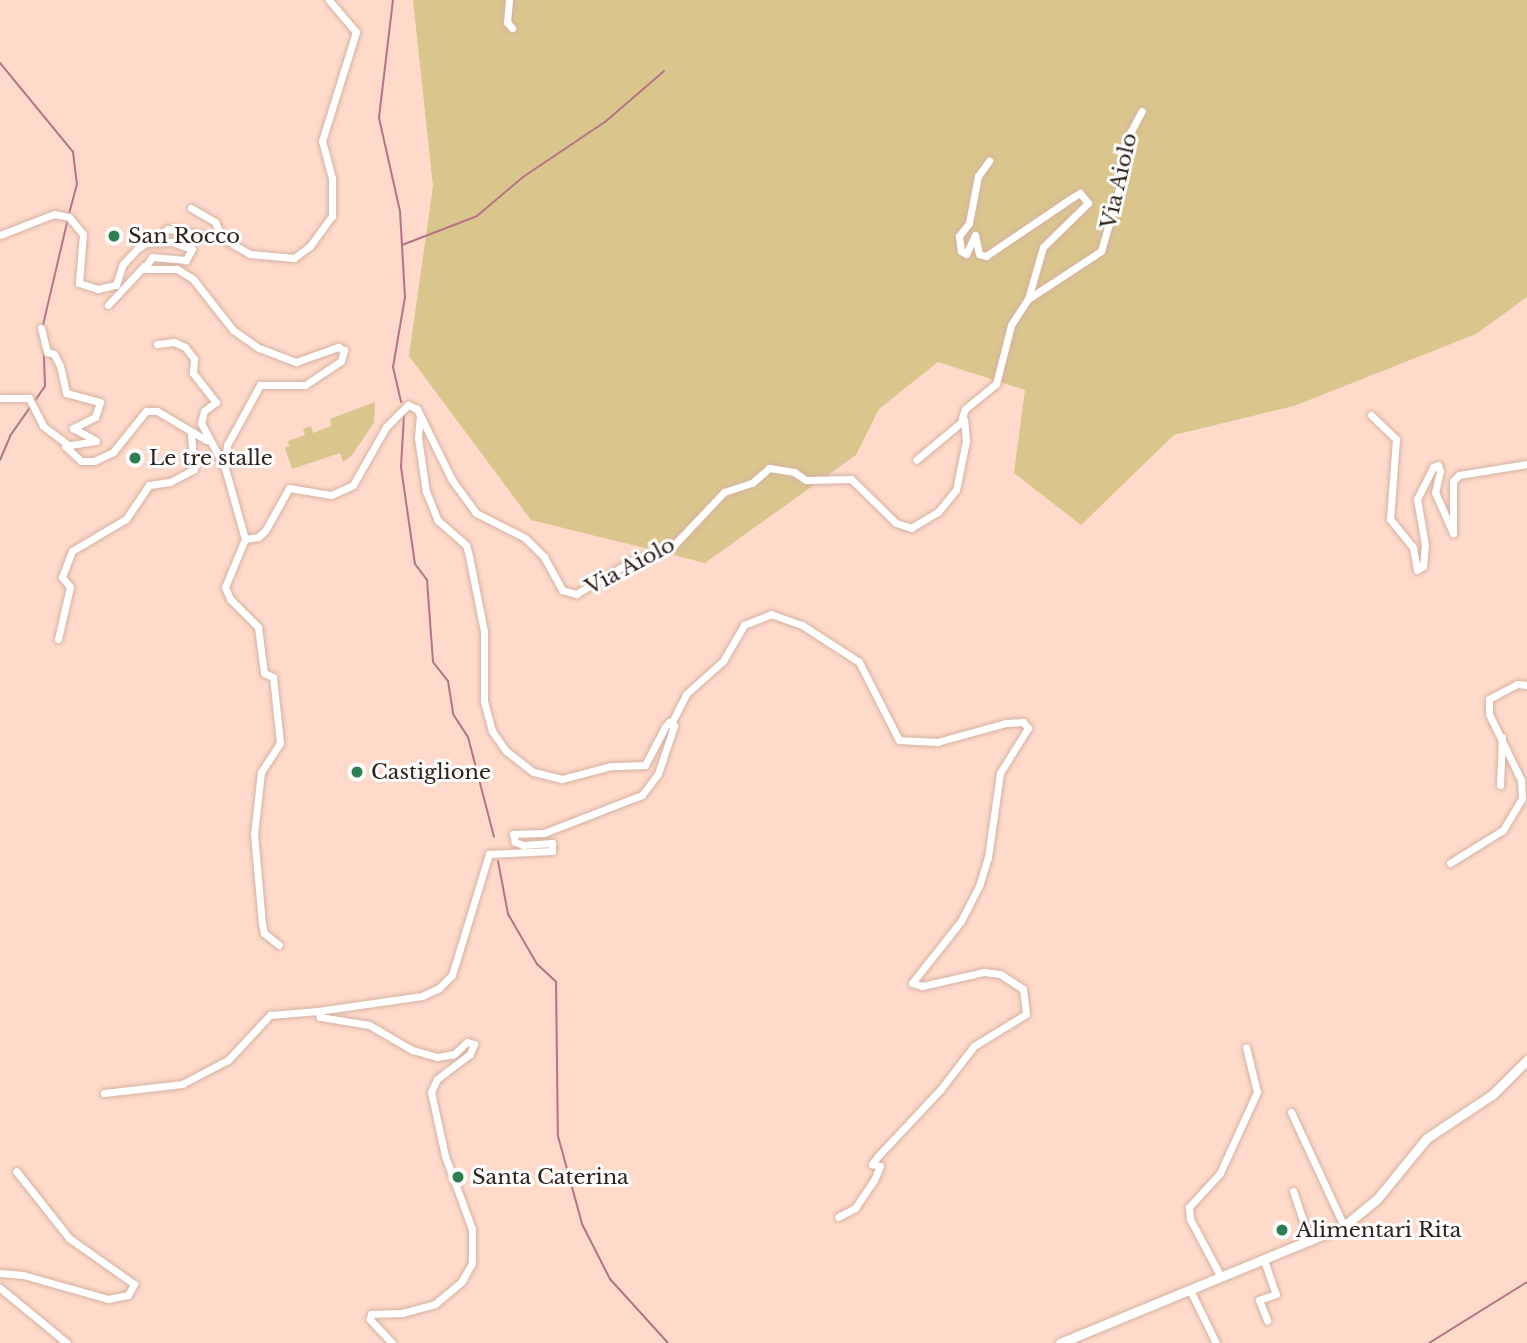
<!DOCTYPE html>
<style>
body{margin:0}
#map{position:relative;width:1527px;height:1343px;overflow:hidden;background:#ffdaca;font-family:"Libre Baskerville",serif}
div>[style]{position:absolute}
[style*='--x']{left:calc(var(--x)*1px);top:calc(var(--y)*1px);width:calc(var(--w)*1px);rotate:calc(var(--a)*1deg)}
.green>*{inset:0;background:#dac58d}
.stream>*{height:2px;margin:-1px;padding:0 1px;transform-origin:1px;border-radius:1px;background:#b57385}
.roads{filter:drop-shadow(0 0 2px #d5b2a2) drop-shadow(0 0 2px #d5b2a2)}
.minor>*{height:7px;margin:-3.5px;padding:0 3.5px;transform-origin:3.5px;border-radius:3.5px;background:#fff}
.tertiary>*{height:9px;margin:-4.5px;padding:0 4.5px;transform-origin:4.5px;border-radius:4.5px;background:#fff}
.dots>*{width:19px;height:19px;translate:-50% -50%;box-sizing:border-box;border:4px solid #fff;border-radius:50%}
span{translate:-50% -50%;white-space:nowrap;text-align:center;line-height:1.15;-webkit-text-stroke:6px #fff;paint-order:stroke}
.street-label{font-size:21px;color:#2f211b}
.poi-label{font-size:21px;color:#2f211b}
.left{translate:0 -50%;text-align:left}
</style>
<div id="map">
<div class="green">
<div style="clip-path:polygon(413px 0,1527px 0,1527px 297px,1476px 334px,1294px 406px,1174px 435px,1081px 525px,1014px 473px,1025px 390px,938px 362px,879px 409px,856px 455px,705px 563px,531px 520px,409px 356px,433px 186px)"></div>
<div style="clip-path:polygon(375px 402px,374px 423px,352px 455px,343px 462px,340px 453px,292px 469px,285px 448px,289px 446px,288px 441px,305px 435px,303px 429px,311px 426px,313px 433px,331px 426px,330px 419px)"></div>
</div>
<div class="stream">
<div style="--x:393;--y:0;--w:119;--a:96.8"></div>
<div style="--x:379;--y:118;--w:95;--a:77.3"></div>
<div style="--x:400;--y:211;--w:86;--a:86.7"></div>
<div style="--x:405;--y:297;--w:71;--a:99.7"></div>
<div style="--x:393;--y:367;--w:36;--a:77"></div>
<div style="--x:0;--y:63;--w:115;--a:50.6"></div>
<div style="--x:73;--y:152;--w:32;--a:83"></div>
<div style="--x:77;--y:184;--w:30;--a:105"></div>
<div style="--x:402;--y:245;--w:80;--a:-21.1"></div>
<div style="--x:477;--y:216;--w:60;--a:-40.3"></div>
<div style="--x:523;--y:177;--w:99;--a:-33.9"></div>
<div style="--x:605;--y:122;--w:78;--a:-40.8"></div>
<div style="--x:43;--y:325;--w:110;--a:-76.8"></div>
<div style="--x:34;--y:402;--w:19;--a:-55"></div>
<div style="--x:45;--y:386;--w:35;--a:-92"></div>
<div style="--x:404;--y:415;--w:52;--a:93.3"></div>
<div style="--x:401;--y:467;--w:98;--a:81.8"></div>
<div style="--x:415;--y:564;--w:20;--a:53"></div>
<div style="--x:427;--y:580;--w:82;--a:85.8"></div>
<div style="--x:433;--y:662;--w:24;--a:52"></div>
<div style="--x:448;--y:681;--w:33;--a:81"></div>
<div style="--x:453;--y:714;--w:27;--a:57"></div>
<div style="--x:468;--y:737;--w:103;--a:75.4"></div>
<div style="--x:0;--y:460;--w:26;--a:-67"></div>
<div style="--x:10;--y:436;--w:37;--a:-55"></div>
<div style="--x:498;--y:861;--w:54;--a:79.3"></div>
<div style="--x:508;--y:914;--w:58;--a:59.9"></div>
<div style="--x:537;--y:964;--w:26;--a:43"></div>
<div style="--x:556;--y:982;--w:154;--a:89.3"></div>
<div style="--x:558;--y:1136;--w:91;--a:74.7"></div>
<div style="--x:582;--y:1224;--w:62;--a:63"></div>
<div style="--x:610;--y:1279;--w:86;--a:47.8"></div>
<div style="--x:1429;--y:1343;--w:115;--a:-31.9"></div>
</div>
<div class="roads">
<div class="minor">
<div style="--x:509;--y:0;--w:22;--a:95"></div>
<div style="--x:507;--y:22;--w:8;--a:50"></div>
<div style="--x:191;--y:208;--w:28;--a:30"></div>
<div style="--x:215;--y:222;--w:17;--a:66"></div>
<div style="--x:0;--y:235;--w:58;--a:-21.3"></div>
<div style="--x:54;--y:214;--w:15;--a:11"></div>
<div style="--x:69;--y:217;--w:22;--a:51"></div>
<div style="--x:83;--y:234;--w:49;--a:94.7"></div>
<div style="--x:79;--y:283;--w:20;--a:18"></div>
<div style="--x:98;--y:289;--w:18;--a:-13"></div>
<div style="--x:116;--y:285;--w:22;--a:-72"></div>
<div style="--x:123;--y:264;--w:21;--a:-47"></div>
<div style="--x:137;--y:249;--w:37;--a:-33"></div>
<div style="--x:168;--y:229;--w:55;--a:9.5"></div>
<div style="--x:222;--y:238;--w:32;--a:30"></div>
<div style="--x:250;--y:254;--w:44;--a:5.2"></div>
<div style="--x:294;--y:258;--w:20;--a:-37"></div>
<div style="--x:310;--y:246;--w:37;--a:-54"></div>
<div style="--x:332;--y:216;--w:38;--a:-90"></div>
<div style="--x:332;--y:178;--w:38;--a:-105"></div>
<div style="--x:322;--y:141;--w:114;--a:-72.7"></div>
<div style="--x:356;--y:32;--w:42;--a:-130.2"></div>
<div style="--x:145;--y:243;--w:26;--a:-2"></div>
<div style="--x:171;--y:242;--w:22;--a:18"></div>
<div style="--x:192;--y:249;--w:13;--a:119"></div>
<div style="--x:186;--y:260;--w:34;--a:-175"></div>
<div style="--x:152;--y:257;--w:14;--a:124"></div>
<div style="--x:144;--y:269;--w:33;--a:0"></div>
<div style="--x:177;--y:269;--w:19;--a:32"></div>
<div style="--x:193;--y:279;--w:65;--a:51.9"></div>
<div style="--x:233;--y:330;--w:32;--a:35"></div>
<div style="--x:259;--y:348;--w:40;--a:21"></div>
<div style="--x:296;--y:362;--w:45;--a:-19.7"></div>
<div style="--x:338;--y:347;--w:7;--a:27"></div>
<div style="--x:344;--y:350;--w:11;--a:105"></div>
<div style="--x:341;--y:361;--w:43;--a:146.3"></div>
<div style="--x:305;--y:385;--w:45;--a:180"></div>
<div style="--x:260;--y:385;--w:68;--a:118.8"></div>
<div style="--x:227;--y:445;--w:23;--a:95"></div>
<div style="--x:1028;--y:299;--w:87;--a:-33.3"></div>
<div style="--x:1101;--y:251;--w:69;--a:-73.9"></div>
<div style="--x:1120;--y:185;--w:51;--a:-79.8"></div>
<div style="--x:1129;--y:135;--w:27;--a:-62"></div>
<div style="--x:108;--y:305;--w:53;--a:-47.3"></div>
<div style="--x:41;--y:328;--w:25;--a:76"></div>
<div style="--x:47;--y:352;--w:7;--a:16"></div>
<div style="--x:54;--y:354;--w:13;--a:63"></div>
<div style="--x:60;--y:366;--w:28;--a:77"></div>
<div style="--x:66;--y:393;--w:35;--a:15"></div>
<div style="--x:100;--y:402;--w:16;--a:108"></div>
<div style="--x:95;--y:417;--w:25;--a:153"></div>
<div style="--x:73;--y:428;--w:26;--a:29"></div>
<div style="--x:96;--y:441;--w:31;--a:171"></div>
<div style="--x:65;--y:446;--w:22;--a:43"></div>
<div style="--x:81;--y:461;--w:13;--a:0"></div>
<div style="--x:94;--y:461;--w:21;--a:-25"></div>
<div style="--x:113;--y:452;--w:53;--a:-51.2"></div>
<div style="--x:146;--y:411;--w:11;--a:0"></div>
<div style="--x:157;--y:411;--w:57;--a:30.6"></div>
<div style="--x:157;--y:344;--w:17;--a:-7"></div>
<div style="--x:174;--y:342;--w:12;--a:24"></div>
<div style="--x:185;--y:347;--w:15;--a:53"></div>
<div style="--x:194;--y:359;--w:14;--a:94"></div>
<div style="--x:193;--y:373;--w:37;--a:52"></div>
<div style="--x:216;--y:402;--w:15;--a:143"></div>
<div style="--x:204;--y:411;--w:12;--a:104"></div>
<div style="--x:201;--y:423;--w:51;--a:61.9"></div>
<div style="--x:225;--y:468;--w:74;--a:74.3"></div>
<div style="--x:245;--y:539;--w:13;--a:-9"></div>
<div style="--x:258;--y:537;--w:9;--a:-41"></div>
<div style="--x:265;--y:531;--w:49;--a:-60.8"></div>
<div style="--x:289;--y:488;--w:43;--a:9.5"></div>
<div style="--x:331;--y:495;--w:24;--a:-24"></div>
<div style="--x:353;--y:485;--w:67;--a:-60.4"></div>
<div style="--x:386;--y:427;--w:31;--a:-45"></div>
<div style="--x:408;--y:405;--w:10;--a:24"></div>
<div style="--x:417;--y:409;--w:79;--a:63.8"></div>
<div style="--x:452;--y:480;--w:41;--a:54"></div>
<div style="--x:476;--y:513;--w:55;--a:27"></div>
<div style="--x:525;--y:538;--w:27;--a:45"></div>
<div style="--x:544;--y:557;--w:38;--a:61"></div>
<div style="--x:562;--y:590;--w:15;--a:16"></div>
<div style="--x:576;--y:594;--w:65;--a:-30.5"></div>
<div style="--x:632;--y:561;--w:45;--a:-20.9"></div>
<div style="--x:674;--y:545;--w:73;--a:-46.7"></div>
<div style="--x:724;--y:492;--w:29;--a:-18"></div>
<div style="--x:752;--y:483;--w:23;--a:-41"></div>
<div style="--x:769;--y:468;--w:25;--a:9"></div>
<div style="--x:794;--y:472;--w:14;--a:34"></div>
<div style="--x:806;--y:480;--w:45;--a:-1.3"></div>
<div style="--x:851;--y:479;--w:63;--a:44.4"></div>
<div style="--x:896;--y:523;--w:16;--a:18"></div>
<div style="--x:911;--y:528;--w:31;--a:-31"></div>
<div style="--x:938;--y:512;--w:28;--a:-51"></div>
<div style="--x:956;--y:490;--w:50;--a:-78.5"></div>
<div style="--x:966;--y:441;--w:21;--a:-95"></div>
<div style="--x:964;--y:420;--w:62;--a:140.2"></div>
<div style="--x:0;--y:398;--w:29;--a:0"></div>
<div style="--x:29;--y:398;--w:31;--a:63"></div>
<div style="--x:43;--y:426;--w:30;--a:37"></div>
<div style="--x:1371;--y:415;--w:35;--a:44"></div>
<div style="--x:1396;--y:439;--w:80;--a:94.3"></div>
<div style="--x:1390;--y:519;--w:36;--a:51"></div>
<div style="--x:1413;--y:547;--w:23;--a:80"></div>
<div style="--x:1417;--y:570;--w:7;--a:-34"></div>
<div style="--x:1423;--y:566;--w:21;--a:-85"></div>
<div style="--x:1425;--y:545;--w:47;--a:-99.9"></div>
<div style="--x:1417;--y:499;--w:36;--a:-63"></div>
<div style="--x:1433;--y:467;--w:5;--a:-22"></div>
<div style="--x:1438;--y:465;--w:6;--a:72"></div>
<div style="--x:1440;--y:471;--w:22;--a:103"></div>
<div style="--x:1435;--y:492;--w:45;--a:66.3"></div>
<div style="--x:1453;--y:533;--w:52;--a:-90"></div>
<div style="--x:1453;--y:481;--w:8;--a:-45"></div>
<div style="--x:1459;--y:475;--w:69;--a:-9.2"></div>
<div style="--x:962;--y:418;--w:9;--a:-72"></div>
<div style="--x:965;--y:409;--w:40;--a:-39"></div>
<div style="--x:996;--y:384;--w:61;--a:-75.7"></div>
<div style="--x:1011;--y:325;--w:31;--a:-57"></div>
<div style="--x:1028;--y:299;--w:54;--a:-73.9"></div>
<div style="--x:1043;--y:247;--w:63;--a:-44.4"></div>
<div style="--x:1088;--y:203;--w:13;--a:-129"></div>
<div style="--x:1080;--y:193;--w:8;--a:150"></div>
<div style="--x:1073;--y:197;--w:105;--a:145.9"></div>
<div style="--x:986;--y:256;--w:7;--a:-164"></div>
<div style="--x:979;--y:254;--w:19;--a:-102"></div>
<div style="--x:975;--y:235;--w:21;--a:115"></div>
<div style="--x:966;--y:254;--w:6;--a:-149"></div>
<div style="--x:961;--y:251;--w:15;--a:-98"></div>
<div style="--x:959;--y:236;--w:16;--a:-52"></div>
<div style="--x:969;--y:223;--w:48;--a:-79.2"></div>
<div style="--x:978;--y:176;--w:19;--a:-54"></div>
<div style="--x:245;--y:539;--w:52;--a:112.6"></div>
<div style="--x:225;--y:587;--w:13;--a:67"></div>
<div style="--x:230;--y:599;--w:40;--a:45"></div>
<div style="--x:258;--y:627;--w:46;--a:82.6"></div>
<div style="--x:264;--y:673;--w:10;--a:24"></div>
<div style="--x:273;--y:677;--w:66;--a:83.9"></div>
<div style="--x:280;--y:743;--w:35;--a:123"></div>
<div style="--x:261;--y:772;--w:62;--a:96.4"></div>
<div style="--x:254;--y:834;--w:89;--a:84.9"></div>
<div style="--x:262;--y:923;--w:10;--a:79"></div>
<div style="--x:264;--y:933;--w:19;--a:39"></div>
<div style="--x:58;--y:639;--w:53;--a:-77"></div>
<div style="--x:70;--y:587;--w:13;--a:-129"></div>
<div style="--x:62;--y:577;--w:28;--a:-69"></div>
<div style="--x:72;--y:551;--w:63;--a:-30.7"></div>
<div style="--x:126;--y:519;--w:41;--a:-55.9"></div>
<div style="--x:149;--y:485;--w:21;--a:-8"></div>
<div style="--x:170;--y:482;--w:27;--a:-28"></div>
<div style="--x:194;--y:469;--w:37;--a:-95"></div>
<div style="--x:672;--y:722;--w:31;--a:-63"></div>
<div style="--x:686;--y:694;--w:50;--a:-41.7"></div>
<div style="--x:723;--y:661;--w:42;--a:-59.7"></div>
<div style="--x:744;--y:625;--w:29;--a:-22"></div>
<div style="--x:771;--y:614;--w:33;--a:20"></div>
<div style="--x:802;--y:625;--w:68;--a:33"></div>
<div style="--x:859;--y:662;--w:88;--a:62.9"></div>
<div style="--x:899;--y:740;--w:38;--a:3"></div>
<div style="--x:937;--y:742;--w:72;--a:-15.4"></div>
<div style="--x:1006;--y:723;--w:17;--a:-3"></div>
<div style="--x:1023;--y:722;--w:8;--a:50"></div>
<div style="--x:1028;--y:728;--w:53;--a:121.9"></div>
<div style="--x:1000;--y:773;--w:85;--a:98.1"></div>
<div style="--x:988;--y:857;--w:28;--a:107"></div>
<div style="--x:980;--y:884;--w:42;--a:117.2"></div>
<div style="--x:961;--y:921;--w:79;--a:128.3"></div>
<div style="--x:912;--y:983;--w:10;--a:17"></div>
<div style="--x:922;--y:986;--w:64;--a:-12.7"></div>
<div style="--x:984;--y:972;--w:16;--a:7"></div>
<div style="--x:1000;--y:974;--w:27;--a:33"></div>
<div style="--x:1023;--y:989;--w:25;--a:83"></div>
<div style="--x:1026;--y:1014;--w:61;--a:148.4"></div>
<div style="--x:974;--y:1046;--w:56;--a:127.7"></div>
<div style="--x:940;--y:1090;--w:91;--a:133.2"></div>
<div style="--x:878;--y:1156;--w:10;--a:127"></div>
<div style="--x:872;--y:1164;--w:8;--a:14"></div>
<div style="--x:880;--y:1166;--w:15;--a:113"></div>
<div style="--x:874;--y:1180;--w:34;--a:124"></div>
<div style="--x:855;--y:1208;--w:19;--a:152"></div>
<div style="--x:1500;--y:785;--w:48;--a:-87.6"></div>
<div style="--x:1450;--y:863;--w:62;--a:-31.9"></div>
<div style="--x:1503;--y:830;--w:37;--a:-59"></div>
<div style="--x:1522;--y:798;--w:18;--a:-93"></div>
<div style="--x:1521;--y:780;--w:73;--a:-115.9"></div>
<div style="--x:1489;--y:714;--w:15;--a:-90"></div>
<div style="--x:1489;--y:699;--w:32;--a:-28"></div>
<div style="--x:1517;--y:684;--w:10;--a:6"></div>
<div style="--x:104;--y:1093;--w:79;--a:-6.6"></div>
<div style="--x:182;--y:1084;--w:52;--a:-27.6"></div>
<div style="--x:228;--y:1060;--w:62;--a:-47"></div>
<div style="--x:270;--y:1015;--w:48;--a:-4.8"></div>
<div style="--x:1291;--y:1112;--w:126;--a:65.1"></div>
<div style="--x:1293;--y:1191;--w:53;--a:71.2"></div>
<div style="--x:1264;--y:1260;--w:36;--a:71"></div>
<div style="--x:1276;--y:1294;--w:18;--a:161"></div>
<div style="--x:1259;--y:1300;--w:22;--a:68"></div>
<div style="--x:0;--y:1273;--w:23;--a:5"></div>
<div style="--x:23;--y:1275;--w:88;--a:15.8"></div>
<div style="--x:108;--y:1299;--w:20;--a:-11"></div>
<div style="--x:128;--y:1295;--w:13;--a:-61"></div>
<div style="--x:134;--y:1284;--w:80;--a:-144.7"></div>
<div style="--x:69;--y:1238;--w:85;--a:-128.3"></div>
<div style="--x:1221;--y:1277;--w:66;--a:-118.1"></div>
<div style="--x:1190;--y:1219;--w:12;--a:-95"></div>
<div style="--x:1189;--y:1207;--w:46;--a:-47.6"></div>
<div style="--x:1220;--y:1173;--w:89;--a:-65.4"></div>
<div style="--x:1257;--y:1092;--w:46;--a:-103.7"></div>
<div style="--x:0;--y:1288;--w:87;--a:39.4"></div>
<div style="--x:1190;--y:1290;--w:59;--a:63.9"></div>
<div style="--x:392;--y:1343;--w:33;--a:-133"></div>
<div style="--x:370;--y:1319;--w:5;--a:-79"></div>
<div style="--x:371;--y:1314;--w:31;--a:-2"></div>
<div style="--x:402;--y:1313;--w:34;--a:-15"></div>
<div style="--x:435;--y:1304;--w:35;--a:-40"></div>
<div style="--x:462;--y:1281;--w:21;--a:-61"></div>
<div style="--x:472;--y:1263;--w:34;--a:-90"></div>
<div style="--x:472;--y:1229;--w:78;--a:-110.3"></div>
<div style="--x:445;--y:1156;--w:66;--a:-102.3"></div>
<div style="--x:431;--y:1092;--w:14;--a:-65"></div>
<div style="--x:437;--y:1079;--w:41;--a:-37.1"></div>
<div style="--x:470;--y:1054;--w:11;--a:-68"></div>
<div style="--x:474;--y:1044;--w:7;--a:-164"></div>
<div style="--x:467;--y:1042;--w:18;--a:137"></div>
<div style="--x:454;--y:1054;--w:17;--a:170"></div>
<div style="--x:437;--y:1057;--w:26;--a:-164"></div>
<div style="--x:412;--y:1050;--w:50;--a:-149.8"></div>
<div style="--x:369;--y:1025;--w:50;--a:-170.7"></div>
<div style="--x:320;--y:1017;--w:6;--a:-108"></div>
<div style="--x:318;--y:1011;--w:105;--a:-8.2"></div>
<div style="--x:422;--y:996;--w:19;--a:-25"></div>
<div style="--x:439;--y:988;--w:18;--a:-45"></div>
<div style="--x:452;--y:975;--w:127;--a:-73"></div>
<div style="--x:489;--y:854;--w:63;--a:-2.7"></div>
<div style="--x:552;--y:851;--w:8;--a:-90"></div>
<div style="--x:552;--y:843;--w:29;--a:176"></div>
<div style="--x:523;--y:845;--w:9;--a:-159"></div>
<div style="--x:515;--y:842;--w:8;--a:-104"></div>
<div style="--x:513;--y:834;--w:31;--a:-2"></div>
<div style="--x:544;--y:833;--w:105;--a:-21.2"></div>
<div style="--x:642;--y:795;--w:26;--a:-53"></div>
<div style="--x:658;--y:774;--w:51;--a:-71.6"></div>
<div style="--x:674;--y:726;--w:6;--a:-141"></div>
<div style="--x:669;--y:722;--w:6;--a:129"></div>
<div style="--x:665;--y:727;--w:43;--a:117.8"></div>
<div style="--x:645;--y:765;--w:34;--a:178"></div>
<div style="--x:611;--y:766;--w:51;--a:165.1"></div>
<div style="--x:562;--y:779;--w:30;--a:-166"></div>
<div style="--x:533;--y:772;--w:34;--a:-142"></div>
<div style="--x:506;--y:751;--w:24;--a:-125"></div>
<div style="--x:492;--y:731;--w:31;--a:-105"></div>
<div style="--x:484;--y:701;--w:70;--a:-90"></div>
<div style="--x:484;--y:631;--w:76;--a:-101.3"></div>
<div style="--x:469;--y:556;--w:11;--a:-105"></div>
<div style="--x:466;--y:545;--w:37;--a:-139"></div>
<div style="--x:438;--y:521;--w:31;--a:-112"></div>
<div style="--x:426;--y:492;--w:55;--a:-98.4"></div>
<div style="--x:418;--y:438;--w:22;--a:-85"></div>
</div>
<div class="tertiary">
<div style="--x:1060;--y:1343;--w:307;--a:-22.4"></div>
<div style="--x:1344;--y:1226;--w:43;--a:-39.3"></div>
<div style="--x:1377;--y:1199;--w:79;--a:-50.7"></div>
<div style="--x:1427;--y:1138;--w:79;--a:-33.7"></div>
<div style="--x:1493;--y:1094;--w:48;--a:-45"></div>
</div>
</div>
<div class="dots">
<div style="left:114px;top:236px;background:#2d7e50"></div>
<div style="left:135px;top:458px;background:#2d7e50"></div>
<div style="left:357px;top:772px;background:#2d7e50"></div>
<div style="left:458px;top:1177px;background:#2d7e50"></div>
<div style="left:1282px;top:1230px;background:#2d7e50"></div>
</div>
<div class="street-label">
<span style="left:1119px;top:181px;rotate:-77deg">Via Aiolo</span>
<span style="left:630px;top:566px;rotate:-28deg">Via Aiolo</span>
</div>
<div class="poi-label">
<span class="left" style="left:128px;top:236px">San Rocco</span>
<span class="left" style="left:149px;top:458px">Le tre stalle</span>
<span class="left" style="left:371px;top:772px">Castiglione</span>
<span class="left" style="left:472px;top:1177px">Santa Caterina</span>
<span class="left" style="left:1296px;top:1230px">Alimentari Rita</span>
</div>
</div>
